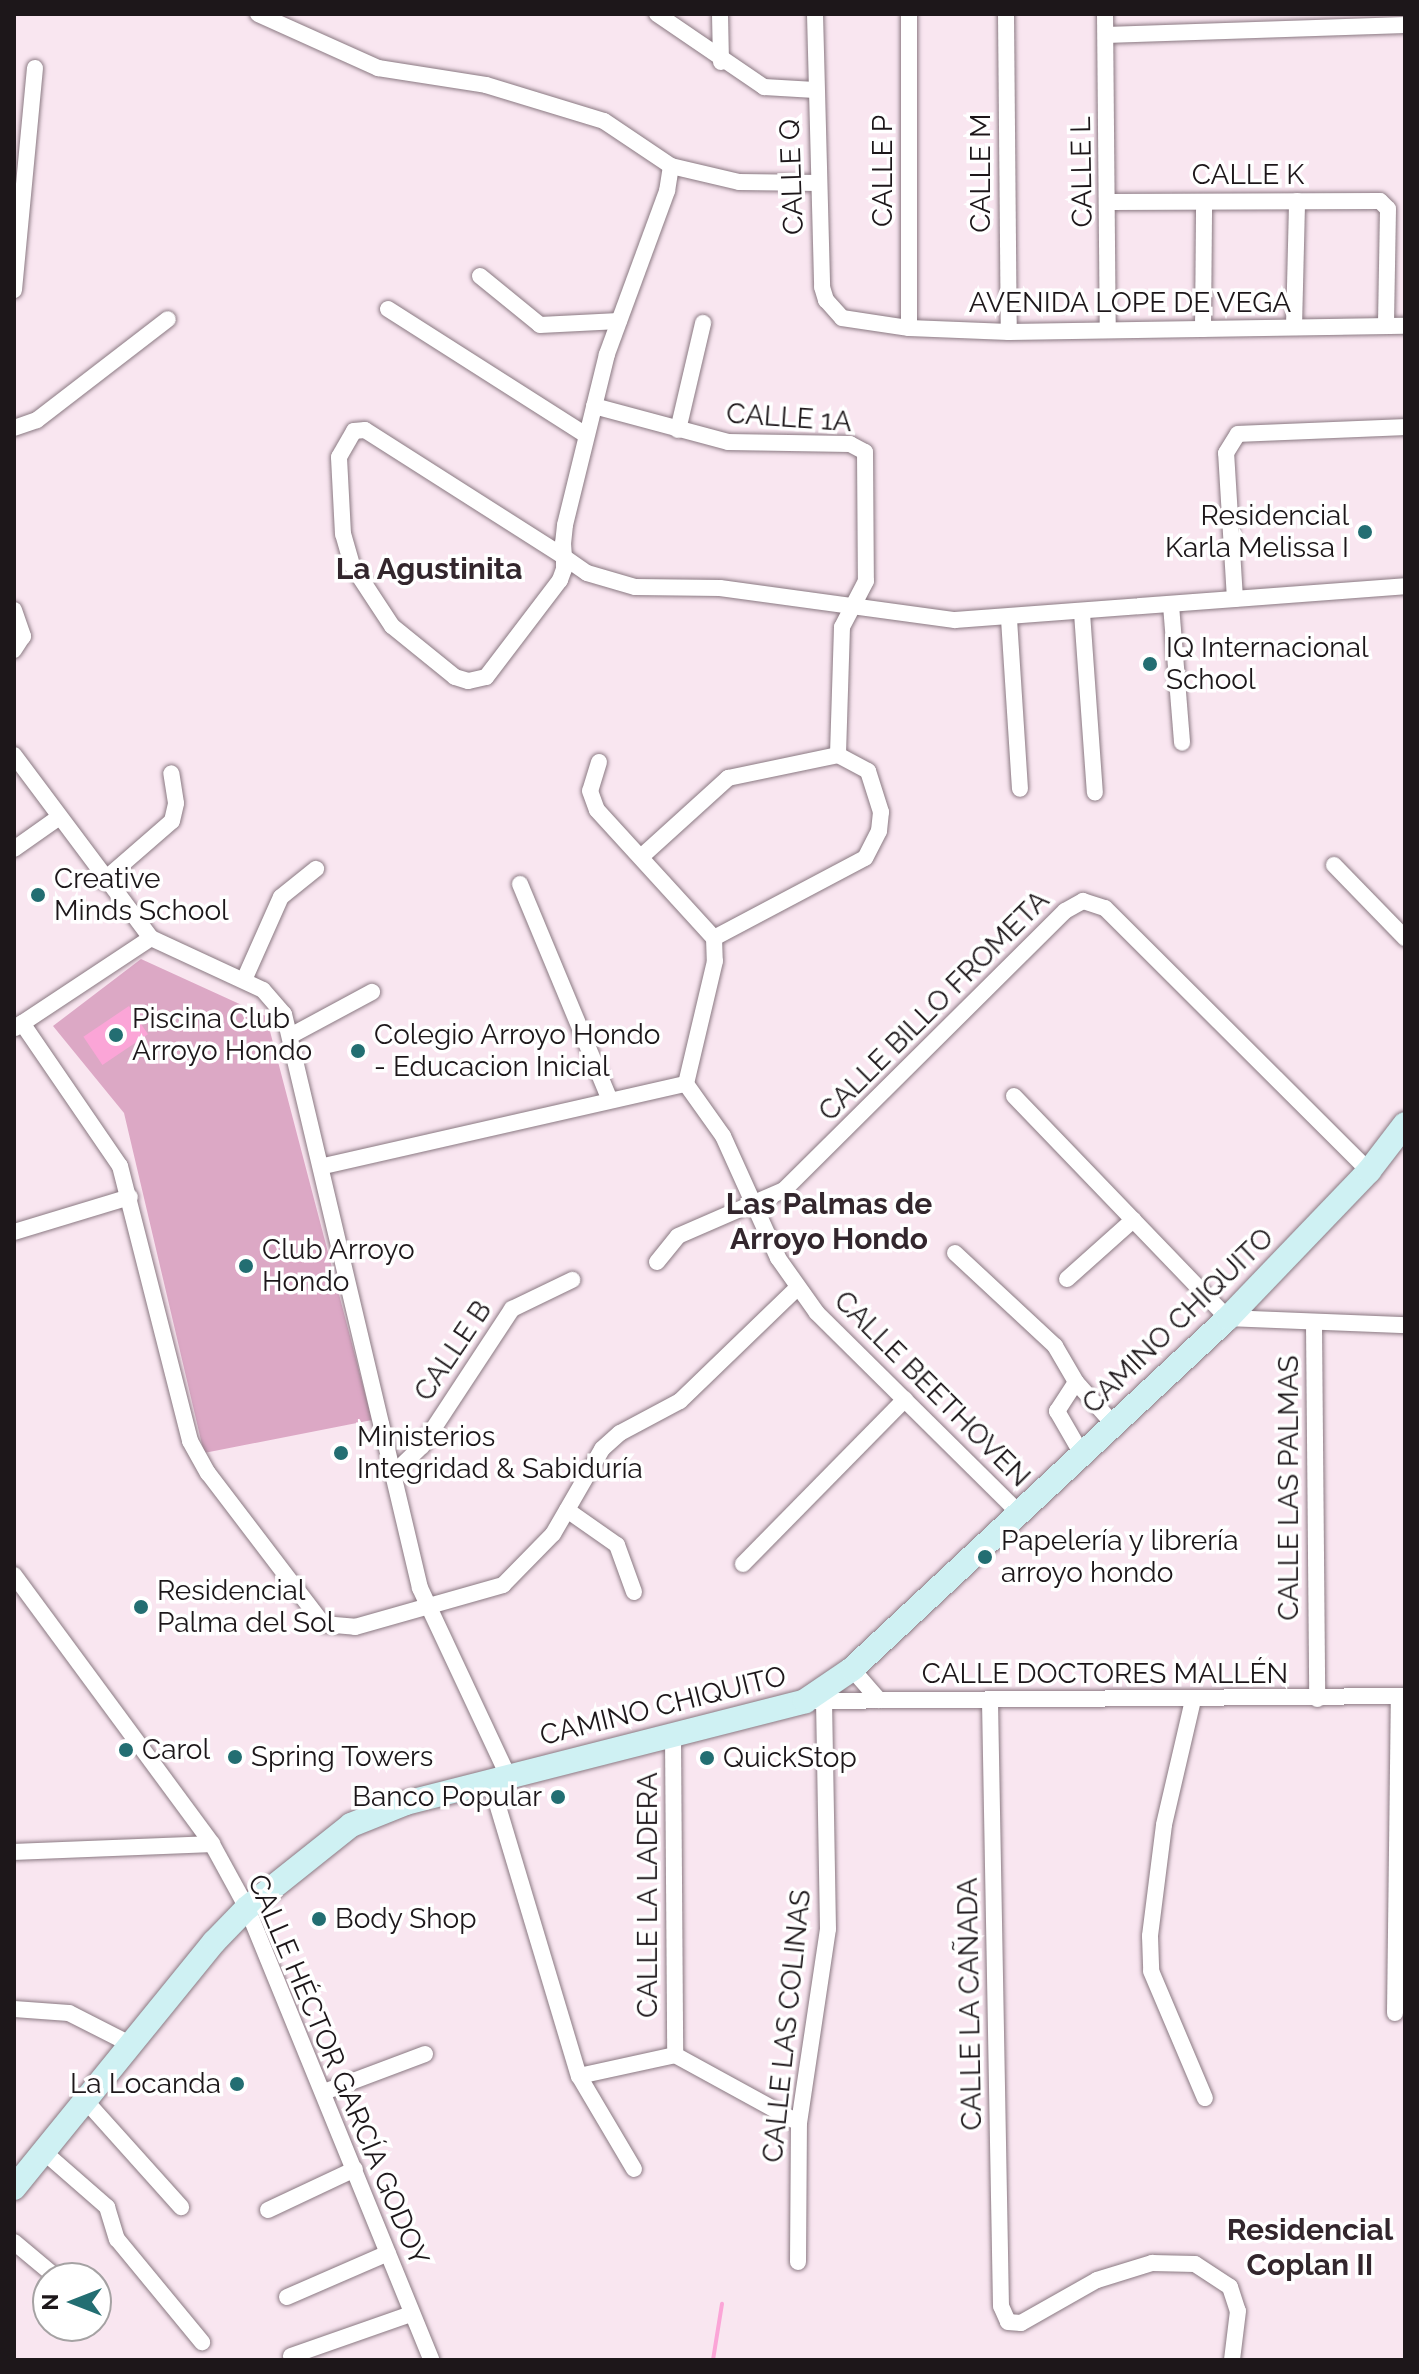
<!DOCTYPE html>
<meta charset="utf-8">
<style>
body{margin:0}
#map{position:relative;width:1419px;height:2374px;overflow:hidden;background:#f9e6f0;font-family:Raleway,sans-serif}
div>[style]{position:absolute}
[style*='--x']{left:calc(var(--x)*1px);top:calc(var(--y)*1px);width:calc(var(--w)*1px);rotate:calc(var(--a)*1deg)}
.green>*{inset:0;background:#dca8c5}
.water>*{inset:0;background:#fba5d7;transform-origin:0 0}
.stream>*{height:4px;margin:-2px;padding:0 2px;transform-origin:2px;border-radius:2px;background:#fba5d7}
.roads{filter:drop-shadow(0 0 2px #8a7982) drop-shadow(0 0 2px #8a7982)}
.street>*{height:16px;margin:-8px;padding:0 8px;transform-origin:8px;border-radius:8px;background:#fff}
.secondary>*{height:24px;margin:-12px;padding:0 12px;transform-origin:12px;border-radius:12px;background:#cff1f3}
.dots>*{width:22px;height:22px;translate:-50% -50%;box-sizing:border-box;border:4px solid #fff;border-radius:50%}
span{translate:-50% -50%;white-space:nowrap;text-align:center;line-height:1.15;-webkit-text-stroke:7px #fff;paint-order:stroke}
.street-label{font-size:28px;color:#1d171a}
.poi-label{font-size:28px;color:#1d171a}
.right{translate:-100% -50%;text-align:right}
.left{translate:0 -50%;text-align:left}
.neighbourhood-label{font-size:30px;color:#33262d;font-weight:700}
.frame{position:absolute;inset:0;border:16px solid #1d171a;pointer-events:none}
.north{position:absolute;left:32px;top:2262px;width:80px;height:80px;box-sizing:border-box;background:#fff;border:2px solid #a5a2a3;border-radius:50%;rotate:270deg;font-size:22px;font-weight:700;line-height:32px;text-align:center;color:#1d171a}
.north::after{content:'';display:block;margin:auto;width:28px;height:36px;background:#236e72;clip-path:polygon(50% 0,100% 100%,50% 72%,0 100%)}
</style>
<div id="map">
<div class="green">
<div style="clip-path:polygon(141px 959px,266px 1016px,372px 1420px,204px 1453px,124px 1113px,53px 1026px)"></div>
</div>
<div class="water">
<div style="left:129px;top:1006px;width:34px;height:55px;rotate:56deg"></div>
</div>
<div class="stream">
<div style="--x:713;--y:2360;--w:57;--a:-80.9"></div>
</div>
<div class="roads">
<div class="street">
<div style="--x:258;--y:14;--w:132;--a:24.2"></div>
<div style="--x:378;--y:68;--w:109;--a:8.9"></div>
<div style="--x:486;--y:85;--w:123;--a:17"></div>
<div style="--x:604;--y:121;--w:81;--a:33.9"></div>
<div style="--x:671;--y:166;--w:70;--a:13.2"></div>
<div style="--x:739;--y:182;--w:80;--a:0.7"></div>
<div style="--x:657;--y:14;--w:130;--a:34.3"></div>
<div style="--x:764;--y:87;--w:51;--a:3.4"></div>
<div style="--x:720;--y:14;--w:48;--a:88.8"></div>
<div style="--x:815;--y:14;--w:273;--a:88.5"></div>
<div style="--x:822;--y:287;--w:14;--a:73"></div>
<div style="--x:826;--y:300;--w:24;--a:48"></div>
<div style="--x:842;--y:318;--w:68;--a:8.5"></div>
<div style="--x:909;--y:328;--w:100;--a:2.3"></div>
<div style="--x:1009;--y:332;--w:396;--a:-0.9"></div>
<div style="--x:909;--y:14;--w:314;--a:90"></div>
<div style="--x:1006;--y:14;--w:318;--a:89.5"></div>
<div style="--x:1105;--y:14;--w:316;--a:89.5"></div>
<div style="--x:1106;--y:35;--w:299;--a:-1.9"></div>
<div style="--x:671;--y:166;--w:25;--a:99"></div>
<div style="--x:667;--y:191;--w:174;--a:110.2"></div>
<div style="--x:607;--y:354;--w:176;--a:103.8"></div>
<div style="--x:565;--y:525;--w:18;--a:96"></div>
<div style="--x:563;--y:543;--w:14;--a:86"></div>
<div style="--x:564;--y:557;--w:12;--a:90"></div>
<div style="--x:564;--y:569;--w:12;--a:110"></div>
<div style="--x:560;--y:580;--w:122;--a:127.3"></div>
<div style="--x:486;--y:677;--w:18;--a:167"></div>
<div style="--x:468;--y:681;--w:14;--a:-163"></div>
<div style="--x:455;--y:677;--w:81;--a:-141"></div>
<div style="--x:392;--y:626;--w:73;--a:-123.3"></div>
<div style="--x:352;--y:565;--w:32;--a:-106"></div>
<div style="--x:343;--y:534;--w:77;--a:-93"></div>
<div style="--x:339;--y:457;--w:30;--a:-60"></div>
<div style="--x:354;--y:431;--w:11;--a:-5"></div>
<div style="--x:365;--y:430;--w:236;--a:32.5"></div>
<div style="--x:564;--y:557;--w:28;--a:35"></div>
<div style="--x:587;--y:573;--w:50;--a:16.3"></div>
<div style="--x:635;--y:587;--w:85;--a:0.7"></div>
<div style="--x:720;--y:588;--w:237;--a:7.8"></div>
<div style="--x:955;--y:620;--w:451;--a:-4.3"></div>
<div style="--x:1109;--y:202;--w:271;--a:-0.2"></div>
<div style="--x:1380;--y:201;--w:11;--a:45"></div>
<div style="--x:1388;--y:209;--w:117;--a:91"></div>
<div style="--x:480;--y:276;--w:77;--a:39.2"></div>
<div style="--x:540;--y:325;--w:79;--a:-2.9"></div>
<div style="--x:14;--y:290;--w:223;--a:-84.6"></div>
<div style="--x:388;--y:309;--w:235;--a:32.5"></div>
<div style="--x:1294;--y:327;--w:126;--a:-88.6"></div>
<div style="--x:1203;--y:329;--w:127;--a:-89.5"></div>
<div style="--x:594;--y:406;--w:139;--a:15"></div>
<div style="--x:728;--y:442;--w:122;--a:0.9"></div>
<div style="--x:850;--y:444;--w:17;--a:28"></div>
<div style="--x:865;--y:452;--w:129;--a:89.6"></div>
<div style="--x:866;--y:581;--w:52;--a:117.6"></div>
<div style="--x:842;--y:627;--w:128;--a:91.8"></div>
<div style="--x:14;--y:428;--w:24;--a:-19"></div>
<div style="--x:37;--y:420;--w:165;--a:-37.6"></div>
<div style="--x:678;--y:430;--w:110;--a:-76.8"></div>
<div style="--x:1235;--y:599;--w:146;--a:-93.5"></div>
<div style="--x:1226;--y:453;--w:22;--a:-58"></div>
<div style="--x:1238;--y:434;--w:167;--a:-2.4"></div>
<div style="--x:1171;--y:605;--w:138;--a:85.4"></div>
<div style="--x:14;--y:610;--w:28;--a:71"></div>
<div style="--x:23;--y:636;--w:17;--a:123"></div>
<div style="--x:1082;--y:613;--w:180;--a:85.9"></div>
<div style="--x:1009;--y:619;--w:170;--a:86.3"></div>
<div style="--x:14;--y:755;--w:229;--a:53.2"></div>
<div style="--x:151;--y:938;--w:123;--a:24.9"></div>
<div style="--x:263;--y:990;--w:32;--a:49"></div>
<div style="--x:284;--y:1014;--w:590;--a:76.67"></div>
<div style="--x:420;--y:1588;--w:208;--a:64.9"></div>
<div style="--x:599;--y:762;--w:30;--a:107"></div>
<div style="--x:590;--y:791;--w:20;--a:70"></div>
<div style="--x:597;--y:810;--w:173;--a:47.6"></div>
<div style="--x:714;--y:938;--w:23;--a:88"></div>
<div style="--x:715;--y:961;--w:126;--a:103.3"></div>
<div style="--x:686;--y:1084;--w:64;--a:54.6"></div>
<div style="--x:723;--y:1136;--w:134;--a:65.7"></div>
<div style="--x:778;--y:1258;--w:67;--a:54.7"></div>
<div style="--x:817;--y:1313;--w:287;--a:44.7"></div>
<div style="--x:14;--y:849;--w:54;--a:-35.2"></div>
<div style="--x:641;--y:857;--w:118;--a:-42.2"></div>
<div style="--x:728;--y:778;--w:112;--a:-11.8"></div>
<div style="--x:838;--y:755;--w:34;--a:28"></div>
<div style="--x:868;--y:771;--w:43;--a:72.4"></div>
<div style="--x:881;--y:812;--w:19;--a:96"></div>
<div style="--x:879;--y:831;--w:30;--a:117"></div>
<div style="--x:865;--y:858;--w:171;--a:152.1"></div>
<div style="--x:1334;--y:865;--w:102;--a:45.8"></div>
<div style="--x:103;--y:881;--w:91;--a:-41"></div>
<div style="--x:172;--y:821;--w:18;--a:-77"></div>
<div style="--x:176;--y:803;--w:30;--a:-99"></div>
<div style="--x:520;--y:884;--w:232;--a:67.4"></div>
<div style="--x:244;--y:980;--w:91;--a:-66"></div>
<div style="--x:281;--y:897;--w:45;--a:-38.7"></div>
<div style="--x:22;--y:1023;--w:173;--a:55.6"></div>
<div style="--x:120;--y:1166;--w:284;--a:75.7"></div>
<div style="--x:190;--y:1441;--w:37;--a:61"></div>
<div style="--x:208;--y:1473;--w:190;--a:52.7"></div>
<div style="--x:323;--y:1624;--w:32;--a:5"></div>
<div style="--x:355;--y:1627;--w:154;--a:-15.8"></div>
<div style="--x:503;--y:1585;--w:71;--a:-45.6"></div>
<div style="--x:553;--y:1534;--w:98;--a:-60"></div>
<div style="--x:602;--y:1449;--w:24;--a:-42"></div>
<div style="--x:620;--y:1433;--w:68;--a:-28.1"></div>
<div style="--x:680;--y:1401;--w:161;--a:-44"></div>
<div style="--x:15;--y:1028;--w:163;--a:-33.5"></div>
<div style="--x:292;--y:1035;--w:91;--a:-28.3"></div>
<div style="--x:1014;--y:1096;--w:308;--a:46.1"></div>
<div style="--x:1228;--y:1318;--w:177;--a:2.3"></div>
<div style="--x:324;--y:1166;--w:371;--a:-12.8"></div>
<div style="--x:14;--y:1232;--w:121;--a:-16.8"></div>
<div style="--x:955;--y:1253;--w:137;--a:42.9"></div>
<div style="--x:1055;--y:1346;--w:42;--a:59.7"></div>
<div style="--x:1076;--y:1382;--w:59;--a:48.4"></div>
<div style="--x:657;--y:1262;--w:33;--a:-51"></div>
<div style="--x:678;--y:1236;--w:116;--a:-23.5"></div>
<div style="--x:784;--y:1190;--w:396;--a:-44.8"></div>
<div style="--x:1065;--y:911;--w:21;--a:-29"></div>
<div style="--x:1083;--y:901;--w:23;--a:18"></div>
<div style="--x:1105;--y:908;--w:373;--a:44.9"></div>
<div style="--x:1067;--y:1279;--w:89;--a:-41.8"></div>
<div style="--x:1314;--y:1325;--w:374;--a:89.5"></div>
<div style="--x:1076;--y:1382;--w:35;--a:123"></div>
<div style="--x:1057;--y:1411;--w:52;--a:60"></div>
<div style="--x:395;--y:1472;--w:37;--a:-44"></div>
<div style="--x:422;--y:1446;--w:164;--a:-56.7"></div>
<div style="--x:512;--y:1309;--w:67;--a:-25.8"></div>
<div style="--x:567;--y:1510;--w:61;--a:35"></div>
<div style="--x:617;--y:1545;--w:50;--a:70.1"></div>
<div style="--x:743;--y:1564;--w:231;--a:-45.5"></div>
<div style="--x:14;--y:1575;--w:334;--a:53.6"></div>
<div style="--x:212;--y:1844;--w:73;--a:61.3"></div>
<div style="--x:247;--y:1908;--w:488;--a:67.8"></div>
<div style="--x:852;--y:1669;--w:41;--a:48.9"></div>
<div style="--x:1193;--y:1700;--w:128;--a:103.1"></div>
<div style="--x:1164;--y:1825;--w:112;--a:97.2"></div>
<div style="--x:1150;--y:1936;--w:35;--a:88"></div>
<div style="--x:1151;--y:1971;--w:138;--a:67"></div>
<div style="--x:807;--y:1701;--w:598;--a:-0.48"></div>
<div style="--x:990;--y:1701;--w:605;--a:88.96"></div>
<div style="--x:1001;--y:2306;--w:17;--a:66"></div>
<div style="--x:1008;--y:2322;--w:13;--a:4"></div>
<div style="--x:1021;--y:2323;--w:87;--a:-29.5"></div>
<div style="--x:1097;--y:2280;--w:58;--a:-17.2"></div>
<div style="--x:1152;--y:2263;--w:43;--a:1.3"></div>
<div style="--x:1195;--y:2264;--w:42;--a:33.3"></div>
<div style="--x:1230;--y:2287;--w:25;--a:72"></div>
<div style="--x:1238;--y:2311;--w:49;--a:97"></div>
<div style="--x:673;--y:1736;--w:319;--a:89.6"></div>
<div style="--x:490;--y:1780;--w:309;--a:73.3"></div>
<div style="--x:579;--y:2076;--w:108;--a:59.4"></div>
<div style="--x:14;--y:1852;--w:198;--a:-2.3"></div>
<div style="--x:14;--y:2009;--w:55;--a:4.2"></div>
<div style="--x:69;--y:2013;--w:66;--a:27"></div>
<div style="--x:1395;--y:2013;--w:317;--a:-89.3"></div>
<div style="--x:579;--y:2076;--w:98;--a:-12.3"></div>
<div style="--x:675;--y:2055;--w:141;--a:28.7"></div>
<div style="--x:324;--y:2092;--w:108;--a:-20.6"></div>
<div style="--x:85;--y:2100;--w:144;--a:48.1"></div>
<div style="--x:44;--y:2152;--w:84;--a:41.1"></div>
<div style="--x:107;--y:2207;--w:34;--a:73"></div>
<div style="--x:117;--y:2239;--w:134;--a:50.5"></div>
<div style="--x:268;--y:2210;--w:96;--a:-25.2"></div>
<div style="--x:14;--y:2242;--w:56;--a:39.9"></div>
<div style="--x:798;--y:2262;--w:139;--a:-89.6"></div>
<div style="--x:799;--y:2123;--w:196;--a:-81.5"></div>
<div style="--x:828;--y:1929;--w:229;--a:-91"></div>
<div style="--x:287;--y:2297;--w:110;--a:-23.5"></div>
<div style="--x:291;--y:2356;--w:127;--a:-19.3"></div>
</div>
<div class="secondary">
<div style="--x:14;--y:2188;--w:317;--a:-50.9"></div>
<div style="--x:214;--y:1942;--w:47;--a:-45.9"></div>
<div style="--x:247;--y:1908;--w:133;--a:-38.6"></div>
<div style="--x:351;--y:1825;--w:59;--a:-21.8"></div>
<div style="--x:406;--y:1803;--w:412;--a:-14.3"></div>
<div style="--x:805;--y:1701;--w:57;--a:-34.2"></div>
<div style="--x:852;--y:1669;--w:514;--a:-43.03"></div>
<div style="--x:1228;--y:1318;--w:204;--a:-46.2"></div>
<div style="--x:1369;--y:1171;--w:59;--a:-52.5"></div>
</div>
</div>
<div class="dots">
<div style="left:1365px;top:532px;background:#236e72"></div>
<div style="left:1150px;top:664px;background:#236e72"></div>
<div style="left:38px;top:895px;background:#236e72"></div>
<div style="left:116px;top:1035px;background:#236e72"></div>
<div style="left:358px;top:1051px;background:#236e72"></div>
<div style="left:246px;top:1266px;background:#236e72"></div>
<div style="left:341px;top:1453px;background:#236e72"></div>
<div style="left:985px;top:1557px;background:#236e72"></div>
<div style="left:141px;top:1607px;background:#236e72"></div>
<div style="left:126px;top:1750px;background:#236e72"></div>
<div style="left:235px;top:1757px;background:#236e72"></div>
<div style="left:707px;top:1758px;background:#236e72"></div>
<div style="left:558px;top:1797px;background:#236e72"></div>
<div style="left:319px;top:1919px;background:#236e72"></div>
<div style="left:237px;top:2084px;background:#236e72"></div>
</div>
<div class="street-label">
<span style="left:883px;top:171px;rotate:-90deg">CALLE P</span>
<span style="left:1082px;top:172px;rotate:-91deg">CALLE L</span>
<span style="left:981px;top:173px;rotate:-90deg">CALLE M</span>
<span style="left:1248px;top:175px">CALLE K</span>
<span style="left:792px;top:177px;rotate:-92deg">CALLE Q</span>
<span style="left:1130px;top:303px">AVENIDA LOPE DE VEGA</span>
<span style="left:789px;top:418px;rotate:4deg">CALLE 1A</span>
<span style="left:934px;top:1006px;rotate:-45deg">CALLE BILLO FROMETA</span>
<span style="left:1178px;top:1321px;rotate:-44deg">CAMINO CHIQUITO</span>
<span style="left:453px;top:1351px;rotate:-56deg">CALLE B</span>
<span style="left:932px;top:1389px;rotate:45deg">CALLE BEETHOVEN</span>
<span style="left:1289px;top:1488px;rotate:-90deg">CALLE LAS PALMAS</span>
<span style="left:1105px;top:1674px">CALLE DOCTORES MALLÉN</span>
<span style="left:663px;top:1706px;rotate:-14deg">CAMINO CHIQUITO</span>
<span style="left:648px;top:1895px;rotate:-90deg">CALLE LA LADERA</span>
<span style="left:970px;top:2004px;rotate:-91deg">CALLE LA CAÑADA</span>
<span style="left:787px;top:2026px;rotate:-84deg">CALLE LAS COLINAS</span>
<span style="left:338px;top:2070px;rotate:67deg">CALLE HÉCTOR GARCÍA GODOY</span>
</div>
<div class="poi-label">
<span class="right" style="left:1349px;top:532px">Residencial<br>Karla Melissa I</span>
<span class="left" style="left:1166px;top:664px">IQ Internacional<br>School</span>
<span class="left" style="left:54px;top:895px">Creative<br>Minds School</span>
<span class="left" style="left:132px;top:1035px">Piscina Club<br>Arroyo Hondo</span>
<span class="left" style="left:374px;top:1051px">Colegio Arroyo Hondo<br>- Educacion Inicial</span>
<span class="left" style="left:262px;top:1266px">Club Arroyo<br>Hondo</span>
<span class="left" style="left:357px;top:1453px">Ministerios<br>Integridad &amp; Sabiduría</span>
<span class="left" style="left:1001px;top:1557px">Papelería y librería<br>arroyo hondo</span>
<span class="left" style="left:157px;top:1607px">Residencial<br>Palma del Sol</span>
<span class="left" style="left:142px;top:1750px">Carol</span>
<span class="left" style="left:251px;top:1757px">Spring Towers</span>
<span class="left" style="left:723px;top:1758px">QuickStop</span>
<span class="right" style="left:542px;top:1797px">Banco Popular</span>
<span class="left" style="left:335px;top:1919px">Body Shop</span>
<span class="right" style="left:221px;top:2084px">La Locanda</span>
</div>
<div class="neighbourhood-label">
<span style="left:429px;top:569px">La Agustinita</span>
<span style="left:829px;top:1221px">Las Palmas de<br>Arroyo Hondo</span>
<span style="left:1310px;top:2247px">Residencial<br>Coplan II</span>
</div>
<div class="frame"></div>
<div class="north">N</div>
</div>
